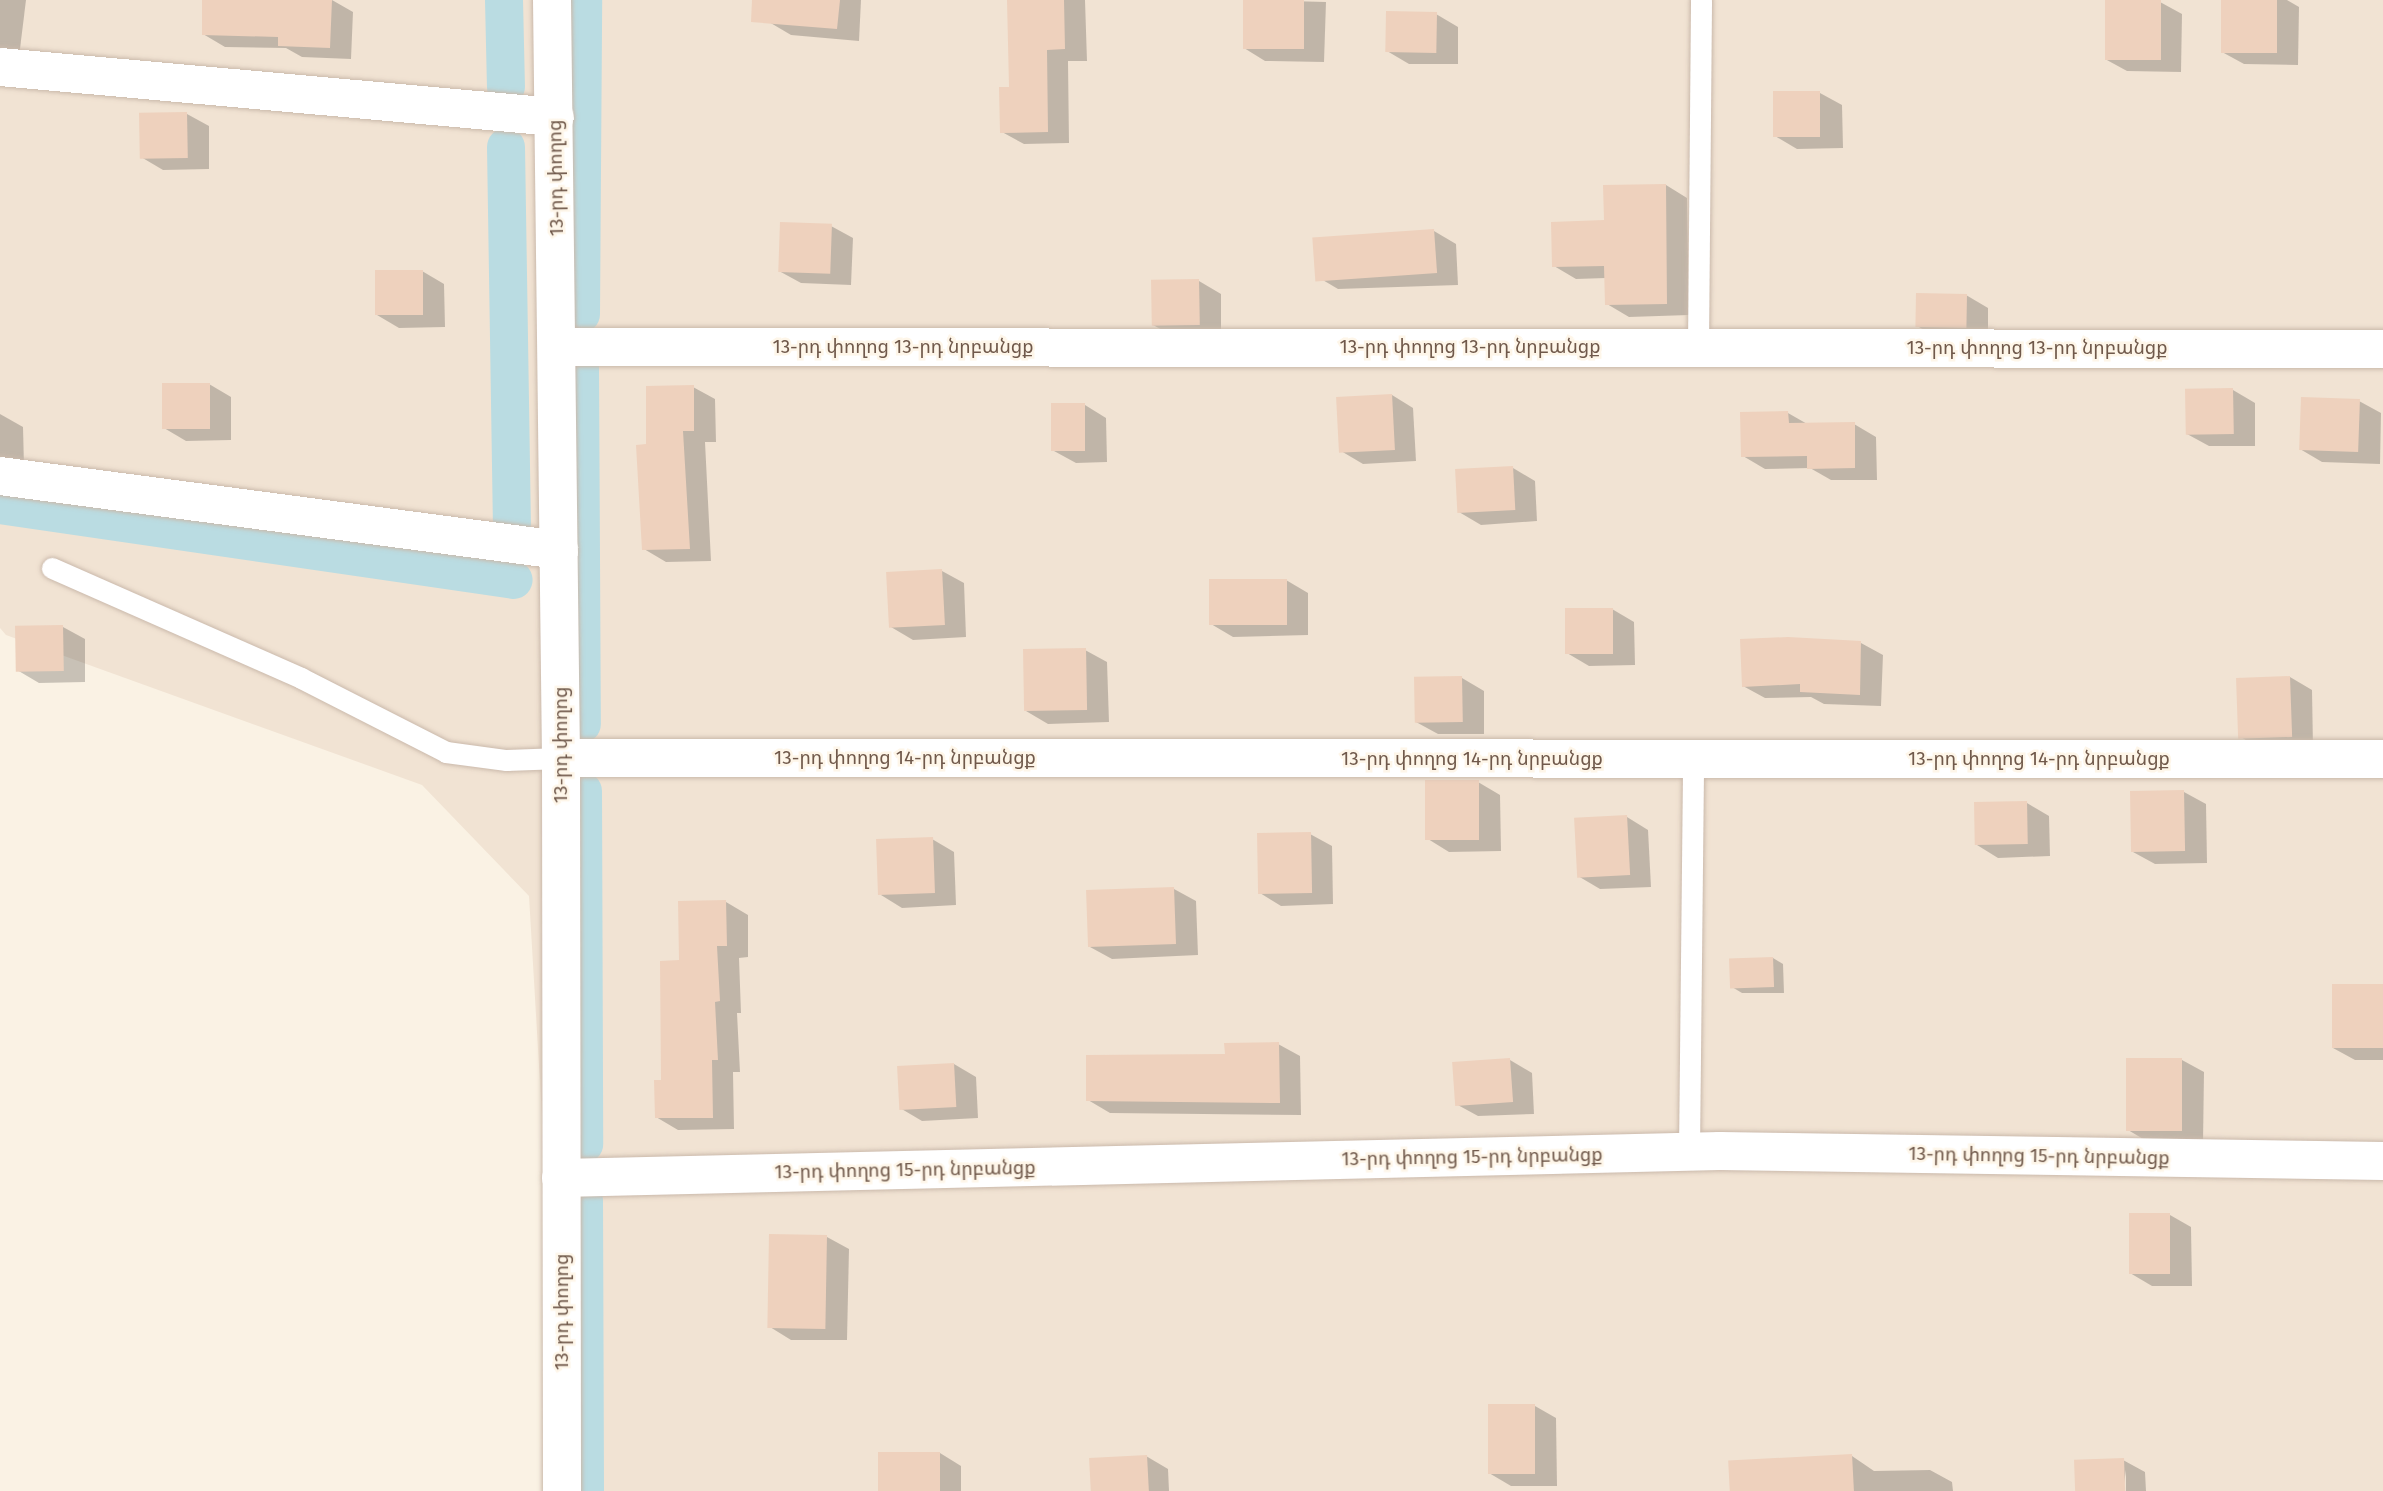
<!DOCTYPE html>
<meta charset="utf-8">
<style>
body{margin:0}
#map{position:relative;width:2383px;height:1491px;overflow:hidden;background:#faf2e4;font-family:"Fira Sans","Noto Sans Armenian",sans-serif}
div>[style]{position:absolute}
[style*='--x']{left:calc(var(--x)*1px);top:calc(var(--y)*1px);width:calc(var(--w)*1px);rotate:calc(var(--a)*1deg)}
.residential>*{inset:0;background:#f1e3d3}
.shadow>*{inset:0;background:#0003}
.canal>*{height:38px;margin:-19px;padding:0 19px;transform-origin:19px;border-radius:19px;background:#badce2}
.building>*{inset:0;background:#eed1bd;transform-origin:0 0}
.roads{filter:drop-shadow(0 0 2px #cab9ab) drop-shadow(0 0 2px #cab9ab)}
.lane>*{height:21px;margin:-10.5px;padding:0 10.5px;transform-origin:10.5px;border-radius:10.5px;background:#fff}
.street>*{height:38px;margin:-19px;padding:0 19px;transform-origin:19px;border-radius:19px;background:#fff}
.secondary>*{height:38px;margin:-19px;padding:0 19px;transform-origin:19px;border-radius:19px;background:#fff}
span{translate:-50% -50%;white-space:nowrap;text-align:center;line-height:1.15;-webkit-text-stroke:5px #fef6e9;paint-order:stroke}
.street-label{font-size:19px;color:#70594b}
</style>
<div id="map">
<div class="residential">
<div style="clip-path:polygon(0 0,2383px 0,2383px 1491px,564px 1491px,529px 896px,422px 785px,6px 635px,0 628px)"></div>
</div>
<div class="shadow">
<div style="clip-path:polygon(0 0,26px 0,19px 57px,0 56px)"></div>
<div style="clip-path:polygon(204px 0,332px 0,353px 12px,351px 59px,302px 57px,286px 48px,225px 47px,203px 34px)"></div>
<div style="clip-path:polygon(772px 0,861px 0,859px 41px,791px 35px,769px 22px)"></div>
<div style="clip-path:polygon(1009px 0,1085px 0,1087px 61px,1068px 61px,1069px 143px,1024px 144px,1002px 132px,1011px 88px)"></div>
<div style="clip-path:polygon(1245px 0,1326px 2px,1324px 62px,1265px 61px,1244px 48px)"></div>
<div style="clip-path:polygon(2223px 0,2287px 0,2299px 7px,2298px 65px,2244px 64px,2222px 52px)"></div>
<div style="clip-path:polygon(2160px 2px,2182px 14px,2181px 72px,2127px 71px,2105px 59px)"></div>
<div style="clip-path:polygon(1436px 14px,1458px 27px,1458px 64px,1409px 64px,1387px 51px)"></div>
<div style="clip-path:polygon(1820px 93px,1842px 105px,1843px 148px,1797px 149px,1775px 136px)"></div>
<div style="clip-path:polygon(187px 114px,209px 126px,209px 169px,163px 170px,141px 157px)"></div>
<div style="clip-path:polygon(1666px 185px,1687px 198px,1689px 315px,1629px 317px,1607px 304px,1606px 278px,1576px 279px,1554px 266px)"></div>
<div style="clip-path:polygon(831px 226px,853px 238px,851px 285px,801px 283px,779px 271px)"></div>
<div style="clip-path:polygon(1434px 231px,1456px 244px,1458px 285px,1338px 289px,1316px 276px)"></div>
<div style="clip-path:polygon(422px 271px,444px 284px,445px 327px,399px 328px,377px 315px)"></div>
<div style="clip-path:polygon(1199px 281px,1221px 294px,1221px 337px,1175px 337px,1153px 325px)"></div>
<div style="clip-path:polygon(1966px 295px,1988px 308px,1988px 338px,1939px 338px,1917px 326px)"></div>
<div style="clip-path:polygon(209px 384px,231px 397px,231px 440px,186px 441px,164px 428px)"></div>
<div style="clip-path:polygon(693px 387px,715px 399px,716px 442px,705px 442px,711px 561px,666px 562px,644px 549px,648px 446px)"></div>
<div style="clip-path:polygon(2233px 390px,2255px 403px,2255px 446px,2209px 446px,2187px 434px)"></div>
<div style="clip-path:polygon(1392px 395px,1413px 408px,1416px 461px,1363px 464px,1341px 451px)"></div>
<div style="clip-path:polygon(2359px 401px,2381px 413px,2380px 464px,2322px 462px,2300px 449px)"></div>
<div style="clip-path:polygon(1085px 405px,1106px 418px,1107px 462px,1076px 463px,1054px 451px)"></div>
<div style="clip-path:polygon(1788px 413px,1809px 425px,1854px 424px,1876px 437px,1877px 480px,1831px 480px,1810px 468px,1765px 469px,1743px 456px)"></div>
<div style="clip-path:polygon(0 414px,23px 427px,24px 466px,0 468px)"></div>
<div style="clip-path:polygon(1513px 468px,1535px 481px,1537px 521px,1481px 525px,1459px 512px)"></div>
<div style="clip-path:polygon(942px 571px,964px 583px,966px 637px,913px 640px,891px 627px)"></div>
<div style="clip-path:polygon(1286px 580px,1308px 593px,1308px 635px,1233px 637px,1211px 624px)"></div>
<div style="clip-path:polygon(1612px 609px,1634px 622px,1635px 665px,1589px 666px,1567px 653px)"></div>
<div style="clip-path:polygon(63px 627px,85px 639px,85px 682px,39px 683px,17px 670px)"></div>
<div style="clip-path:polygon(1861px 643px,1883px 655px,1881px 706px,1824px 704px,1811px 697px,1765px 698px,1743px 686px)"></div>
<div style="clip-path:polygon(1085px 650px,1107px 662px,1109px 722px,1048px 724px,1026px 711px)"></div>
<div style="clip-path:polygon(2290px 677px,2312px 690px,2313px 748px,2261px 749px,2239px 736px)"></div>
<div style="clip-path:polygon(1462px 678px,1484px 691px,1484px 734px,1438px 734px,1416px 722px)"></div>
<div style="clip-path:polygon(1478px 782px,1500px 795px,1501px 851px,1449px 852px,1428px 839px)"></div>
<div style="clip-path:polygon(2184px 792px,2206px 804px,2207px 863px,2155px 864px,2133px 852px)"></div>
<div style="clip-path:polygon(2027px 803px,2049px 816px,2050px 856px,1998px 858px,1977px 845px)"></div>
<div style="clip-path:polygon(1627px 817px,1648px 830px,1651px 887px,1600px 889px,1578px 876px)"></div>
<div style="clip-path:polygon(1310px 834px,1332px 846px,1333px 904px,1281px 906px,1260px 893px)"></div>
<div style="clip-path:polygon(932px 839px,954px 852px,956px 905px,902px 908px,881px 895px)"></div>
<div style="clip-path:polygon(1174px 889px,1196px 901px,1198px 955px,1112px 959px,1090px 947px)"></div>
<div style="clip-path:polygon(726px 902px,748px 915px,748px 957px,739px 958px,741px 1013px,737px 1013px,740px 1072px,733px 1072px,734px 1129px,678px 1130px,656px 1117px,681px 961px)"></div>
<div style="clip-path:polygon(1773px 958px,1783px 964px,1784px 993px,1742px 993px,1732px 987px)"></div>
<div style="clip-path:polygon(2383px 986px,2383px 1060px,2355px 1060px,2333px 1048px)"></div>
<div style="clip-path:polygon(1278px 1044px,1300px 1056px,1301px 1115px,1110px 1113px,1088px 1100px)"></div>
<div style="clip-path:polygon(1510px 1060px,1532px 1073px,1534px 1114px,1478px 1116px,1456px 1104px)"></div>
<div style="clip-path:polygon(2182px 1060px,2204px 1072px,2203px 1143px,2150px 1143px,2128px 1130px)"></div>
<div style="clip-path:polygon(954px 1064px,976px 1077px,978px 1118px,922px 1121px,900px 1108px)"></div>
<div style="clip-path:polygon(2170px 1215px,2191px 1227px,2192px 1286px,2152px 1286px,2130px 1273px)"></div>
<div style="clip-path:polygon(827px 1237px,849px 1249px,847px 1340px,791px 1340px,770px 1327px)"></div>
<div style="clip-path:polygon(1535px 1406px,1556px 1418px,1557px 1486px,1511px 1486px,1489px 1473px)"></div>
<div style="clip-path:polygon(940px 1453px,961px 1466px,961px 1491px,880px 1491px)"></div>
<div style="clip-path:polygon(1146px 1456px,1168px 1469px,1169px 1491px,1092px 1491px)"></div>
<div style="clip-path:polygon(1852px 1456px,1874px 1471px,1930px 1470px,1952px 1482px,1953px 1491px,1731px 1491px)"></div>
<div style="clip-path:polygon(2123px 1460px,2145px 1472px,2146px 1491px,2126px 1491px,2126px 1470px,2123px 1491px,2077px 1491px)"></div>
</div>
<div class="canal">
<div style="--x:504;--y:0;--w:87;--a:88.7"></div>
<div style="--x:506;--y:147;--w:378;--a:89.1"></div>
<div style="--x:581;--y:314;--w:314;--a:-89.6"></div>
<div style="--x:580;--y:367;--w:357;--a:89.7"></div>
<div style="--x:0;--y:505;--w:519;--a:8.3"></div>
<div style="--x:583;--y:791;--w:353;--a:89.8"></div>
<div style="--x:584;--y:1200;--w:291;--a:89.8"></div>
</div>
<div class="building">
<div style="clip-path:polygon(202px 0,332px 0,330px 48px,278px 46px,278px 37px,202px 35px)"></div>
<div style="clip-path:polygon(752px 0,840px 0,837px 29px,751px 22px)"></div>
<div style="clip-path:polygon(1007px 0,1064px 0,1065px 49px,1047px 50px,1048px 132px,1000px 133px,999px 87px,1009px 87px)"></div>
<div style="left:1243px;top:0;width:61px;height:49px"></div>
<div style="left:2105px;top:0;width:56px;height:60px"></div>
<div style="left:2221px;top:0;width:56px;height:53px"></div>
<div style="left:1437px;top:12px;width:41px;height:51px;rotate:91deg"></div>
<div style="left:1773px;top:91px;width:47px;height:46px"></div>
<div style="left:187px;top:112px;width:46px;height:48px;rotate:89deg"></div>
<div style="clip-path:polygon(1666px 184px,1667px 304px,1605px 305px,1604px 266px,1552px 267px,1551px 222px,1604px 220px,1603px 185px)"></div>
<div style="left:780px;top:222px;width:52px;height:50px;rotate:2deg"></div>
<div style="left:1434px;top:229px;width:44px;height:122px;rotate:86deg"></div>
<div style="left:423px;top:270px;width:45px;height:48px;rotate:90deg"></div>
<div style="left:1199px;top:279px;width:46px;height:48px;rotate:89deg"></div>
<div style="left:1916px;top:293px;width:51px;height:34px;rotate:1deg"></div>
<div style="left:162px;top:383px;width:48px;height:46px"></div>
<div style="clip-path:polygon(694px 385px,694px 431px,683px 431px,690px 549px,642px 550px,636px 445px,646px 444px,646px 386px)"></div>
<div style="left:2233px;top:388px;width:46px;height:48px;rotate:89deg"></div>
<div style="left:1392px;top:394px;width:56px;height:56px;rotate:87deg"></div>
<div style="left:2301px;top:397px;width:59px;height:53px;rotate:2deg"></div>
<div style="left:1085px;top:403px;width:48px;height:34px;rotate:90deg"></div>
<div style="clip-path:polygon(1788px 411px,1789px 423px,1855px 422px,1855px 468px,1807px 469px,1807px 456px,1741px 457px,1740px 412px)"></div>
<div style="left:1513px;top:466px;width:44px;height:58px;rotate:87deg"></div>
<div style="left:942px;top:569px;width:56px;height:56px;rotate:87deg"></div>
<div style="left:1209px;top:579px;width:78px;height:46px"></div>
<div style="left:1565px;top:608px;width:48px;height:46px"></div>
<div style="left:63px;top:625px;width:46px;height:48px;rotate:89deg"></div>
<div style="clip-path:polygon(1788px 637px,1861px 641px,1860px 695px,1800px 692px,1800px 684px,1742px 687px,1740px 639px)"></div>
<div style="left:1086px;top:648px;width:62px;height:63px;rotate:89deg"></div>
<div style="left:1462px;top:676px;width:46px;height:48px;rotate:89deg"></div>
<div style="left:2290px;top:676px;width:61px;height:54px;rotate:88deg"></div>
<div style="left:1425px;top:780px;width:54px;height:60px"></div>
<div style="left:2184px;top:790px;width:61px;height:54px;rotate:89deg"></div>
<div style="left:2027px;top:801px;width:43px;height:53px;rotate:89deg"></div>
<div style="left:1627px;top:815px;width:60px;height:53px;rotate:87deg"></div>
<div style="left:1311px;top:832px;width:61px;height:54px;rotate:89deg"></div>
<div style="left:933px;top:837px;width:56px;height:57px;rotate:88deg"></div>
<div style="left:1174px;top:887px;width:57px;height:88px;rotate:88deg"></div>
<div style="clip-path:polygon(726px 900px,727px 946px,717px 946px,720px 1001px,715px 1002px,718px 1060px,712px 1060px,713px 1118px,655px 1118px,654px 1080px,661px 1080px,660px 961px,679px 960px,678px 901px)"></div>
<div style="left:1773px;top:957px;width:30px;height:44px;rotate:88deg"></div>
<div style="left:2383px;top:984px;width:64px;height:51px;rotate:90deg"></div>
<div style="clip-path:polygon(1279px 1042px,1280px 1103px,1086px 1101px,1086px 1055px,1225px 1054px,1224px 1043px)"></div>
<div style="left:1510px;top:1058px;width:44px;height:58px;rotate:86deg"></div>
<div style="left:2126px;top:1058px;width:56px;height:73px"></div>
<div style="left:954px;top:1063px;width:44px;height:57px;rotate:87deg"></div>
<div style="left:2129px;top:1213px;width:41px;height:61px"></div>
<div style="left:769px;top:1234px;width:58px;height:94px;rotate:1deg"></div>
<div style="left:1488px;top:1404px;width:47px;height:70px"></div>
<div style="left:878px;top:1452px;width:62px;height:39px"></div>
<div style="left:1852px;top:1454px;width:37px;height:124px;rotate:87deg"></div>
<div style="left:1147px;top:1455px;width:36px;height:58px;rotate:87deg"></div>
<div style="left:2124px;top:1458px;width:33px;height:50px;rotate:88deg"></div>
</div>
<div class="roads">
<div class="lane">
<div style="--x:1698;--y:347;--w:347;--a:-89.5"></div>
<div style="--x:52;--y:568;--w:272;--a:23.8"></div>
<div style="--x:301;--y:678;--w:163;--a:27"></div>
<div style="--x:446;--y:752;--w:61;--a:7.6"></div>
<div style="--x:506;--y:760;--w:55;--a:-2.1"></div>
<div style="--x:1689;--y:1152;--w:393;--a:-89.4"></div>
</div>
<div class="street">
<div style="--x:0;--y:67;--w:557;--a:5.15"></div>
<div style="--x:557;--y:347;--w:1826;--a:0.06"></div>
<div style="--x:0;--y:476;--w:564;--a:7.54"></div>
<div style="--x:561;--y:758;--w:1822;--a:0.03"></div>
<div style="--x:561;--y:1178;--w:1159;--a:-1.33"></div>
<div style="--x:1720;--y:1151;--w:663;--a:0.86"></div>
</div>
<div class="secondary">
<div style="--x:552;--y:0;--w:758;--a:89.32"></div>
<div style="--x:561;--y:758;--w:733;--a:89.92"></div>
</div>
</div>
<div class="street-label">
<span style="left:556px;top:178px;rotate:-91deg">13-րդ փողոց</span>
<span style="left:903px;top:347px">13-րդ փողոց 13-րդ նրբանցք</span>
<span style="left:1470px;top:347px">13-րդ փողոց 13-րդ նրբանցք</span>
<span style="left:2037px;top:348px">13-րդ փողոց 13-րդ նրբանցք</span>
<span style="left:561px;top:745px;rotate:-90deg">13-րդ փողոց</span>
<span style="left:905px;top:758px">13-րդ փողոց 14-րդ նրբանցք</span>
<span style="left:1472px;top:759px">13-րդ փողոց 14-րդ նրբանցք</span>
<span style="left:2039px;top:759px">13-րդ փողոց 14-րդ նրբանցք</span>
<span style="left:2039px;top:1156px;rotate:1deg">13-րդ փողոց 15-րդ նրբանցք</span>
<span style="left:1472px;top:1157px;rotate:-1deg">13-րդ փողոց 15-րդ նրբանցք</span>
<span style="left:905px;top:1170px;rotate:-1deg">13-րդ փողոց 15-րդ նրբանցք</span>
<span style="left:562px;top:1312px;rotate:-90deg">13-րդ փողոց</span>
</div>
</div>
